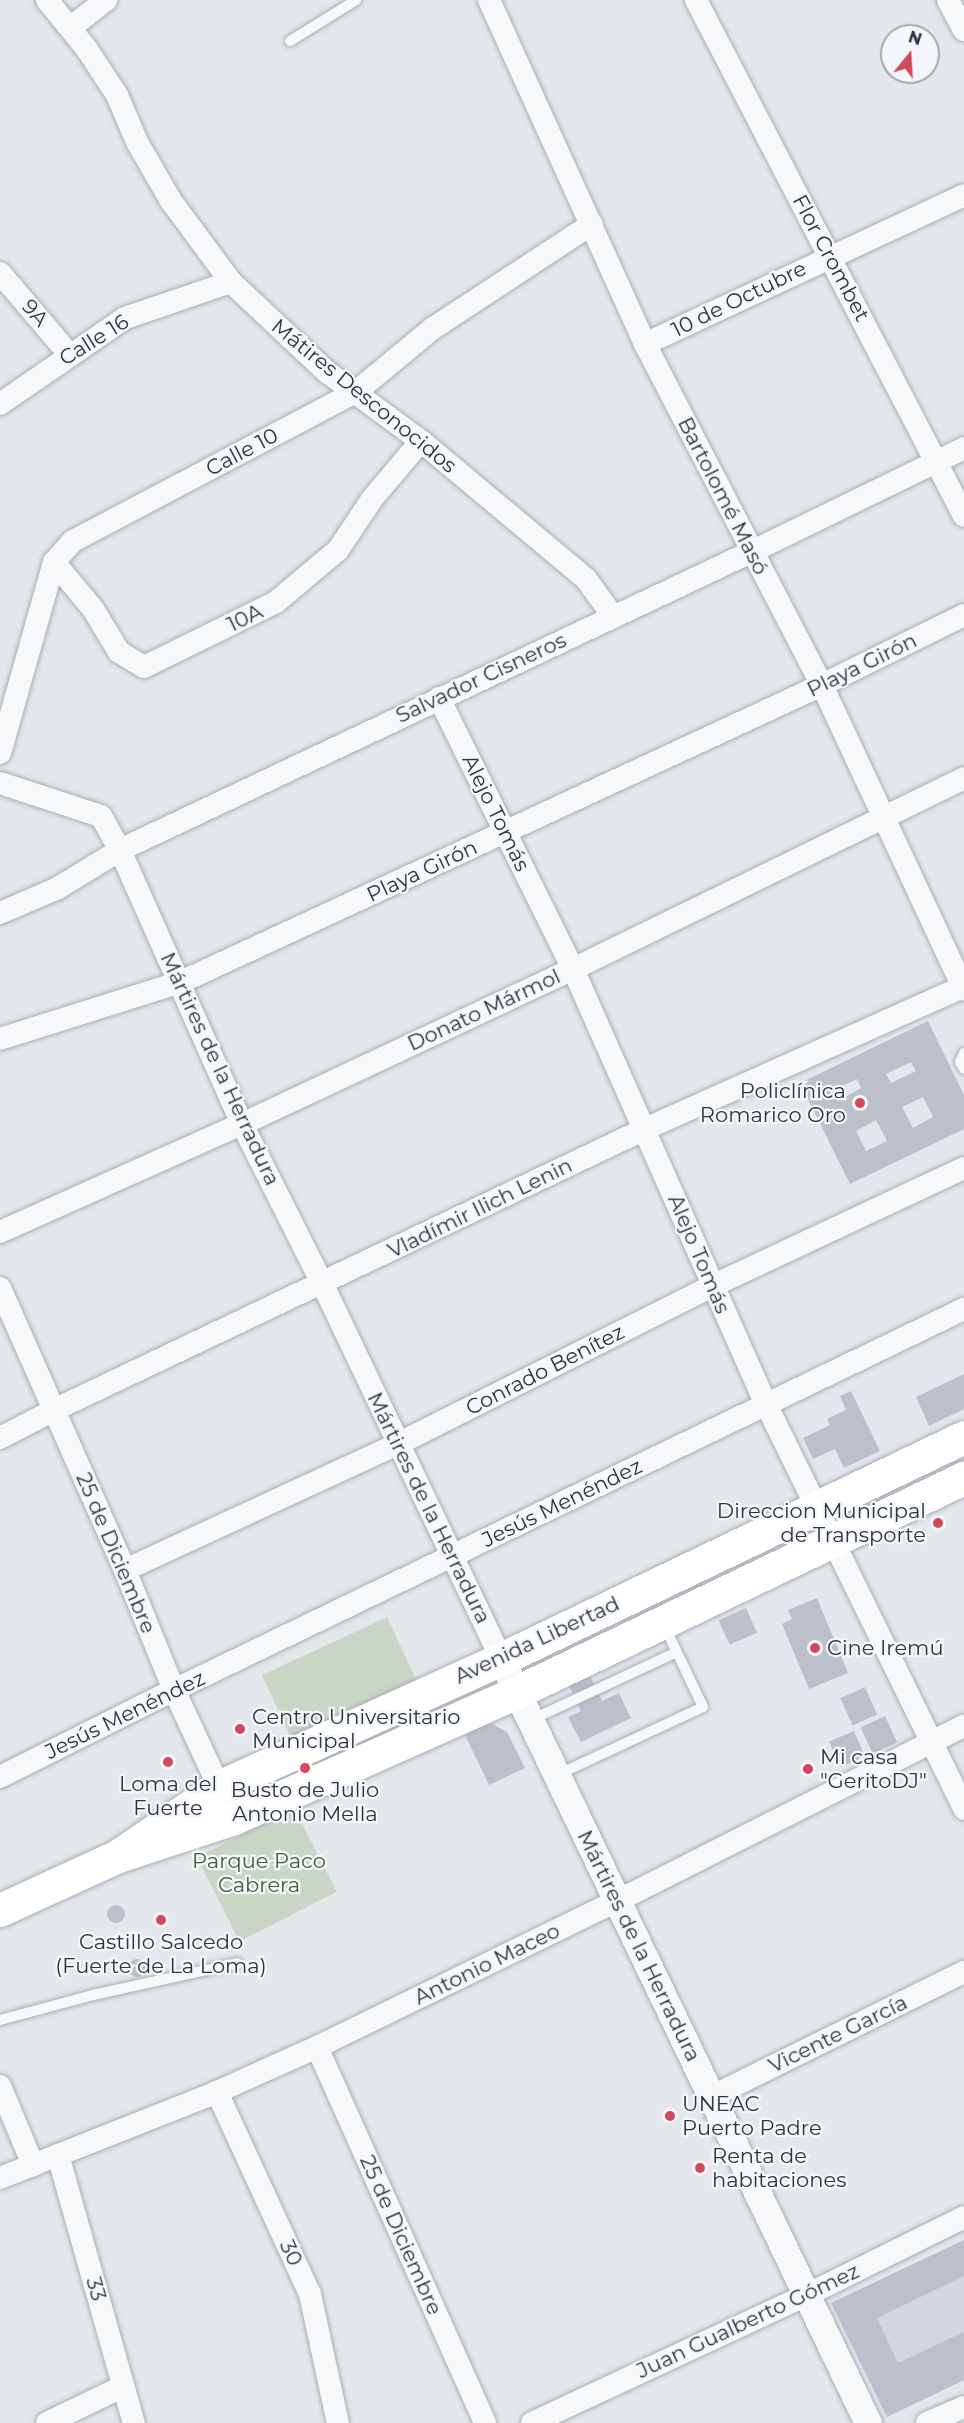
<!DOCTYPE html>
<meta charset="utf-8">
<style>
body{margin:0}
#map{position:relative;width:964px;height:2423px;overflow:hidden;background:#e4e7ec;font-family:Montserrat,sans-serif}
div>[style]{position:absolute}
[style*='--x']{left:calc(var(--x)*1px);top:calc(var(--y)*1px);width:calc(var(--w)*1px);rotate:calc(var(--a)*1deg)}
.built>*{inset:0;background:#d2d6de}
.green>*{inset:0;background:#c9d6c5;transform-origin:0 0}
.building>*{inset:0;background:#bbc0ca;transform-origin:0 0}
.round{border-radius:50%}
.roads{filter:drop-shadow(0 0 2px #a9aeb7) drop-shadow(0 0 2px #a9aeb7)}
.service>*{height:10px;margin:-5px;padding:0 5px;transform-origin:5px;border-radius:5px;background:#f7f8fa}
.minor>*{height:22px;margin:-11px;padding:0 11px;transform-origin:11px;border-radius:11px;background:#f7f8fa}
.tertiary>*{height:27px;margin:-13.5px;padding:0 13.5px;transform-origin:13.5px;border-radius:13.5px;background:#f7f8fa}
.primary>*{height:33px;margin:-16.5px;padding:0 16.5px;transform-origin:16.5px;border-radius:16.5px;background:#fff}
.dots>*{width:16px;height:16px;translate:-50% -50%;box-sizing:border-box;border:3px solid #f4f6f9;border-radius:50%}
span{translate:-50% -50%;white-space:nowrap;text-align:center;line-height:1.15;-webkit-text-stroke:4.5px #f4f6f9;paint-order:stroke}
.street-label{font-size:21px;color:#2b3445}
.poi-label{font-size:21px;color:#2b3445}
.right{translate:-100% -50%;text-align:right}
.left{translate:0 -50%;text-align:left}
.park-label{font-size:21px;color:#3f6138}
.north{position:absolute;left:880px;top:24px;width:60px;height:60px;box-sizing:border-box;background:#f4f6f9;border:2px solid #a4a8b1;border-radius:50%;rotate:18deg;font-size:16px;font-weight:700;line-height:24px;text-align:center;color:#2b3445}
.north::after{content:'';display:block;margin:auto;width:21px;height:27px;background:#d1495b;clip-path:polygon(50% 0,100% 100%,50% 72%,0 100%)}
</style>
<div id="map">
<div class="built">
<div style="clip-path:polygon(964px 2240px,964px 2380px,887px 2417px,831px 2303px)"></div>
</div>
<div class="green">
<div style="left:387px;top:1617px;width:76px;height:138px;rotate:65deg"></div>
<div style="left:294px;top:1808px;width:94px;height:109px;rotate:63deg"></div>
</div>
<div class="building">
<div style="clip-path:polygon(evenodd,928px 1021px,964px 1095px,964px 1129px,850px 1184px,800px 1083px,928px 1021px,911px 1062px,916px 1071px,891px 1083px,886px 1074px,911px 1062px,928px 1021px,857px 1079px,861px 1088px,841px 1099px,836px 1089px,857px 1079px,928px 1021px,923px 1097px,933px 1117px,913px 1128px,902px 1107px,923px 1097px,928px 1021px,876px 1120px,887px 1141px,866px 1151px,856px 1131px,876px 1120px)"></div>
<div style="clip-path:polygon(964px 1374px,964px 1409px,929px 1426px,916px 1397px)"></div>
<div style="clip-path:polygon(851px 1391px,880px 1451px,844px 1468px,835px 1449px,813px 1459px,803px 1438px,830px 1425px,827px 1419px,846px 1410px,840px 1396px)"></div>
<div style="clip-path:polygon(817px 1598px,848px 1673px,809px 1689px,782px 1624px,792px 1619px,788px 1610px)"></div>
<div style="left:746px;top:1608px;width:27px;height:30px;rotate:66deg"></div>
<div style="clip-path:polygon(589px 1674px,602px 1701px,619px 1693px,631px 1718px,581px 1742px,568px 1717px,581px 1711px,568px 1684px)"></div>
<div style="left:865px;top:1687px;width:30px;height:27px;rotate:66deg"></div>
<div style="left:885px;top:1716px;width:29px;height:27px;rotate:65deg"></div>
<div style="clip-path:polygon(490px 1723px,507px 1732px,525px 1768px,489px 1785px,465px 1735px)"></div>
<div style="left:854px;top:1731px;width:28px;height:27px;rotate:67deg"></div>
<div class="round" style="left:107px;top:1905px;width:18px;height:18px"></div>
<div class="round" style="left:128px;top:1959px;width:18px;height:18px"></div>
<div style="clip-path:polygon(964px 2240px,964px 2276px,877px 2318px,898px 2363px,964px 2332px,964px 2380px,887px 2417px,831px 2303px)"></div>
</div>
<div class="roads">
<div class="service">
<div style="--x:290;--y:41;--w:78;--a:-31.8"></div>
<div style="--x:964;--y:1053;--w:10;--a:114"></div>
<div style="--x:960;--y:1062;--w:8;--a:60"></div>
<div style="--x:531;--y:1720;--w:161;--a:-25"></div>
<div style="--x:557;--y:1775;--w:161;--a:-25"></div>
<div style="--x:703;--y:1707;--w:91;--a:-115.4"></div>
<div style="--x:0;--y:2020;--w:96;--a:-15"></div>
<div style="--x:93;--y:1995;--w:148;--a:-12.4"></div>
</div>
<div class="minor">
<div style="--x:47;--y:0;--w:62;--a:50.9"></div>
<div style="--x:86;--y:48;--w:56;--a:56.6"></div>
<div style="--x:117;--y:95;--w:51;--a:66.9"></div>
<div style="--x:137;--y:142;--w:68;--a:60"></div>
<div style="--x:171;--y:201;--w:101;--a:53.5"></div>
<div style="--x:231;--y:282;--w:132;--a:43.2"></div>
<div style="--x:327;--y:372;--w:117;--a:36.3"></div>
<div style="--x:421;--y:441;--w:215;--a:39.9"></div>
<div style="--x:586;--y:579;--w:46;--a:53.9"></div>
<div style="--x:489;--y:0;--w:378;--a:65.6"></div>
<div style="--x:645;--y:344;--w:384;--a:62.6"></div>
<div style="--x:822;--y:685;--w:336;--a:65"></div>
<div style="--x:696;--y:0;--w:581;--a:62.55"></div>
<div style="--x:948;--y:0;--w:34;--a:62"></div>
<div style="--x:70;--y:28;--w:46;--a:-37.9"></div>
<div style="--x:0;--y:273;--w:106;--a:49.6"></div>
<div style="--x:645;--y:344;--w:352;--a:-25"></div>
<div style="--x:0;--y:404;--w:152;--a:-34.5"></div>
<div style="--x:125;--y:318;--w:112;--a:-18.8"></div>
<div style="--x:54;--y:562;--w:61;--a:50.3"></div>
<div style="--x:93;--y:609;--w:50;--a:58.8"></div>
<div style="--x:119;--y:652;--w:29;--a:31"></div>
<div style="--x:144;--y:667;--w:147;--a:-26.2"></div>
<div style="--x:276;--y:602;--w:81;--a:-40"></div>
<div style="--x:338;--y:550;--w:61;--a:-56.3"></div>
<div style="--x:372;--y:499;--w:76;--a:-49.8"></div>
<div style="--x:439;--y:698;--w:302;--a:63.7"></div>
<div style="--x:573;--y:969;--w:476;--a:66.1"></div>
<div style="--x:766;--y:1404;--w:451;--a:63.9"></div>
<div style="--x:0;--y:753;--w:198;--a:-74.2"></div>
<div style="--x:54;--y:562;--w:28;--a:-48"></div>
<div style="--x:73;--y:541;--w:320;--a:-27.8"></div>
<div style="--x:356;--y:392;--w:99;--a:-39.7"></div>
<div style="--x:432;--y:329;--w:191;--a:-33.3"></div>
<div style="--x:0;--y:783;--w:106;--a:18.1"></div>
<div style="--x:101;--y:816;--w:39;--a:61"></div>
<div style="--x:120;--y:850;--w:300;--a:66"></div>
<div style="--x:242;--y:1124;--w:178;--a:63.3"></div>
<div style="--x:322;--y:1283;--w:416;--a:64.5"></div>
<div style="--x:0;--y:913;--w:63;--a:-23.3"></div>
<div style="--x:58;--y:888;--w:73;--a:-31.5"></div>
<div style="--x:120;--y:850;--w:698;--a:-25.28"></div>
<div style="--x:751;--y:552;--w:237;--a:-26"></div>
<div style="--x:0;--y:1039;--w:190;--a:-17.5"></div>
<div style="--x:181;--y:982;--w:706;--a:-24.86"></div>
<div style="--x:822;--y:685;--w:158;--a:-26.2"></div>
<div style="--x:0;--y:1232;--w:265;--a:-24.1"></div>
<div style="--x:242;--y:1124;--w:365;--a:-25.1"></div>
<div style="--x:573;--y:969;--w:435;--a:-26"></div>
<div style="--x:0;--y:1288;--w:308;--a:66.1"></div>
<div style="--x:125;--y:1570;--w:130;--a:67.8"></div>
<div style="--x:174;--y:1690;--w:121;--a:65.1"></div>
<div style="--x:0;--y:1438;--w:61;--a:-27.4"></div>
<div style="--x:54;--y:1410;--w:654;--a:-25.43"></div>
<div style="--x:645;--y:1129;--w:350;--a:-24.1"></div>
<div style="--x:125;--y:1570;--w:301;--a:-24.8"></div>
<div style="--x:398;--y:1444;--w:352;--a:-26.7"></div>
<div style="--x:712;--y:1286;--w:278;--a:-25.1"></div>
<div style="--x:0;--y:1777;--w:195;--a:-26.6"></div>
<div style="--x:174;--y:1690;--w:877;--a:-25.75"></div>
<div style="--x:317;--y:2047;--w:412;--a:65.9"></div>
<div style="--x:0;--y:2086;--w:86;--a:67.3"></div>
<div style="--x:217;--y:2092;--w:222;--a:65.3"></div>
<div style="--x:310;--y:2294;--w:132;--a:77.8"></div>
<div style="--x:711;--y:2097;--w:282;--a:-26.3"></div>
<div style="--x:58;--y:2155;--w:279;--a:74.2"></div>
<div style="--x:0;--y:2178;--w:233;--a:-21.6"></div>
<div style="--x:217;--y:2092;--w:110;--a:-24.2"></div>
<div style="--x:317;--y:2047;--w:334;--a:-26"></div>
<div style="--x:617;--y:1901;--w:389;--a:-26.8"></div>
<div style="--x:47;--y:2423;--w:85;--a:-25.7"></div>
<div style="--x:532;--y:2423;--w:303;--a:-25"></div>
<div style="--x:807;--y:2295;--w:175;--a:-26.4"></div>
<div style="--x:927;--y:2423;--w:40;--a:-23.4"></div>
</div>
<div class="tertiary">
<div style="--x:501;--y:1659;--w:848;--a:64.34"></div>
</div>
<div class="primary">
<div style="--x:964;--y:1437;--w:513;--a:154.38"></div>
<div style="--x:501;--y:1659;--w:310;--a:155.6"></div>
<div style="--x:219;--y:1787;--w:122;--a:145.7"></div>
<div style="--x:118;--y:1856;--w:122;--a:-18.1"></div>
<div style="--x:234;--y:1818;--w:310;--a:-24"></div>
<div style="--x:517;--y:1692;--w:496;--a:-25.6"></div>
<div style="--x:0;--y:1910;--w:130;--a:-24.6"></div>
</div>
</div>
<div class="dots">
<div style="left:860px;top:1103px;background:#d1495b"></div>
<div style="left:938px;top:1523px;background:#d1495b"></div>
<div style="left:815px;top:1648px;background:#d1495b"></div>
<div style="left:240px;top:1729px;background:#d1495b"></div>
<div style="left:168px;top:1762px;background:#d1495b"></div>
<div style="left:305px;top:1768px;background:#d1495b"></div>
<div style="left:808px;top:1769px;background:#d1495b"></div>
<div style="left:161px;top:1920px;background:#d1495b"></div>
<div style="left:670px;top:2116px;background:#d1495b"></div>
<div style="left:700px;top:2168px;background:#d1495b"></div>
</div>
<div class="street-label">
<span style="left:831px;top:258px;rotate:62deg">Flor Crombet</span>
<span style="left:739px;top:299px;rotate:-26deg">10 de Octubre</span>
<span style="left:35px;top:313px;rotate:49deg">9A</span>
<span style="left:94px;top:340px;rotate:-32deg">Calle 16</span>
<span style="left:364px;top:396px;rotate:39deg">Mátires Desconocidos</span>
<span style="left:242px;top:452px;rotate:-28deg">Calle 10</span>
<span style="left:723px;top:496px;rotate:63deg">Bartolomé Masó</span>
<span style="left:245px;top:618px;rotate:-26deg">10A</span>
<span style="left:862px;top:665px;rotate:-26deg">Playa Girón</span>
<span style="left:481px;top:678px;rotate:-25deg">Salvador Cisneros</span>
<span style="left:496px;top:813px;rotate:64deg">Alejo Tomás</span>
<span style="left:422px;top:871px;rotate:-25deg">Playa Girón</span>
<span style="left:484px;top:1010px;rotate:-25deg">Donato Mármol</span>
<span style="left:220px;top:1069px;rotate:65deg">Mártires de la Herradura</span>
<span style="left:480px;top:1208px;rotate:-26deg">Vladímir Ilich Lenin</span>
<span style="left:699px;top:1254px;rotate:67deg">Alejo Tomás</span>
<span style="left:545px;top:1370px;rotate:-27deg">Conrado Benítez</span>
<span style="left:562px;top:1503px;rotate:-26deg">Jesús Menéndez</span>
<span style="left:429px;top:1508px;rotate:64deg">Mártires de la Herradura</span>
<span style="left:116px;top:1553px;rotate:67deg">25 de Diciembre</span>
<span style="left:537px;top:1640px;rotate:-25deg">Avenida Libertad</span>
<span style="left:125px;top:1715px;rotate:-26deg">Jesús Menéndez</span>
<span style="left:639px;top:1946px;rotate:64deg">Mártires de la Herradura</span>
<span style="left:487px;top:1964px;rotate:-26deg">Antonio Maceo</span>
<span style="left:838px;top:2034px;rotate:-26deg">Vicente García</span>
<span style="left:401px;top:2235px;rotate:66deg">25 de Diciembre</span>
<span style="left:291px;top:2253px;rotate:65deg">30</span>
<span style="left:96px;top:2289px;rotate:74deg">33</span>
<span style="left:748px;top:2321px;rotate:-25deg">Juan Gualberto Gómez</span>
</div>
<div class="poi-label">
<span class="right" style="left:846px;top:1103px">Policlínica<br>Romarico Oro</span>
<span class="right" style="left:926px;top:1523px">Direccion Municipal<br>de Transporte</span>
<span class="left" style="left:827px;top:1648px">Cine Iremú</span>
<span class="left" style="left:252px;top:1729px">Centro Universitario<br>Municipal</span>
<span class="left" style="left:820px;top:1769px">Mi casa<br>"GeritoDJ"</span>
<span style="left:168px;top:1796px">Loma del<br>Fuerte</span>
<span style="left:305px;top:1802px">Busto de Julio<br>Antonio Mella</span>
<span style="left:161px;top:1954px">Castillo Salcedo<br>(Fuerte de La Loma)</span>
<span class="left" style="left:682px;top:2116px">UNEAC<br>Puerto Padre</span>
<span class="left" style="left:712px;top:2168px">Renta de<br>habitaciones</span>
</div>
<div class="park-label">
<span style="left:259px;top:1873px">Parque Paco<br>Cabrera</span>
</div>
<div class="north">N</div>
</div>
